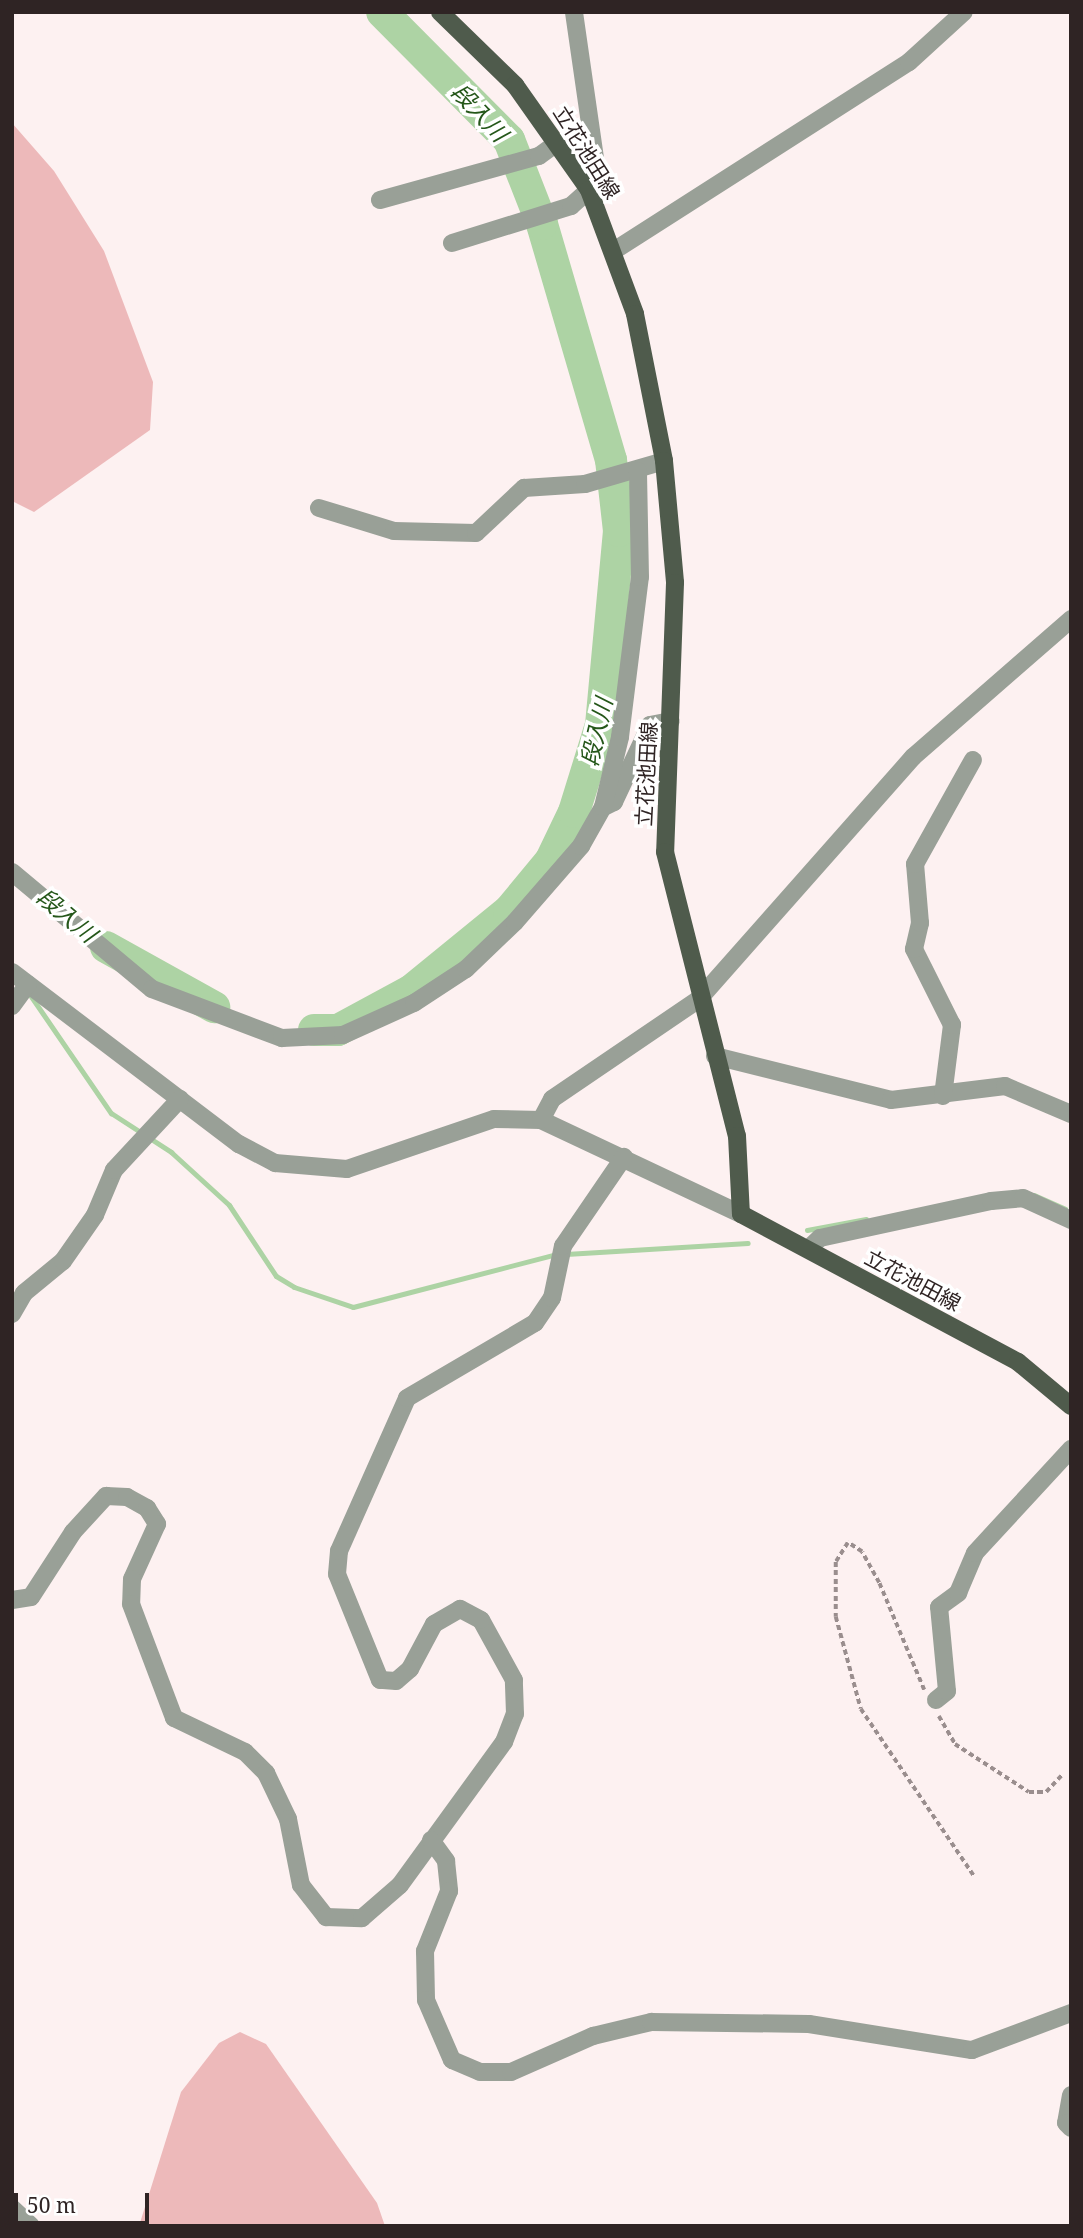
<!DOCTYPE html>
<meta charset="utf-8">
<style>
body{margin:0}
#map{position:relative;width:1083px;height:2238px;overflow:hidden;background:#fdf1f1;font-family:"Noto Serif","Noto Sans JP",serif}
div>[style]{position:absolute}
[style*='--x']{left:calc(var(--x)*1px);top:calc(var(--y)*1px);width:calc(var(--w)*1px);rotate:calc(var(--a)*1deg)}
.green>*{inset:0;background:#edb9ba}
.stream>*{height:5px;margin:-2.5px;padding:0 2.5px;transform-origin:2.5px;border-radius:2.5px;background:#add3a4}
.river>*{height:32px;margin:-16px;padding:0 16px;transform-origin:16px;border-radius:16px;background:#add3a4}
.path>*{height:3.5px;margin-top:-1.75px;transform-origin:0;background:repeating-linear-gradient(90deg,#9a8e8e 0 5px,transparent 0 8.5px)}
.minor>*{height:18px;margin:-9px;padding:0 9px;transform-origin:9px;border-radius:9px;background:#99a097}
.major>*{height:18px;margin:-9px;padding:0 9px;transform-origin:9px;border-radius:9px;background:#4f5b4c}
span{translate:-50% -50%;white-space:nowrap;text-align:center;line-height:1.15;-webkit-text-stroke:7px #fff;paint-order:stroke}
.street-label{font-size:21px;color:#2f2424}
.water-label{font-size:23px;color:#25571a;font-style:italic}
.frame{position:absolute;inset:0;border:14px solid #2f2424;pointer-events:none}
.scale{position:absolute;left:14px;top:2193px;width:135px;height:32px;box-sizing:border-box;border:4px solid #2f2424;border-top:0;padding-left:9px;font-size:21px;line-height:24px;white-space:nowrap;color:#2f2424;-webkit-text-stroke:5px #fff;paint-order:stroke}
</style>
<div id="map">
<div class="green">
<div style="clip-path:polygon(12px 123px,54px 171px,104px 251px,153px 382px,150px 430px,34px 512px,12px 501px)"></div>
<div style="clip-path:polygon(240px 2032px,266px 2044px,377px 2203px,385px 2226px,139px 2226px,181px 2092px,219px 2043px)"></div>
</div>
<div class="stream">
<div style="--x:28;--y:992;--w:147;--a:55.6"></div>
<div style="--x:111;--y:1113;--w:72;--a:33"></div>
<div style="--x:171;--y:1152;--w:79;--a:42.4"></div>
<div style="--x:229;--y:1205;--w:85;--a:56.5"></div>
<div style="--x:276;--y:1276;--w:21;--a:31"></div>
<div style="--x:294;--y:1287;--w:62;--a:18.7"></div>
<div style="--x:353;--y:1307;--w:210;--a:-14.6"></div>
<div style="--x:1034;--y:1195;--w:34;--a:24"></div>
<div style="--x:807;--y:1230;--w:60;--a:-10.6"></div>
<div style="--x:566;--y:1254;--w:182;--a:-3.5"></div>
</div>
<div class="river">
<div style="--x:106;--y:947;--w:124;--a:29.1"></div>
<div style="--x:314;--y:1030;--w:24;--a:0"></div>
<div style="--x:338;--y:1030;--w:84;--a:-28.4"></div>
<div style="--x:412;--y:990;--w:125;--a:-39.2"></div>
<div style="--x:509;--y:911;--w:66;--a:-50.5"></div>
<div style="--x:551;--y:860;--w:53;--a:-64.4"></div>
<div style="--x:574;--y:812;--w:91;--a:-72.8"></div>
<div style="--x:601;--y:725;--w:195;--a:-84.7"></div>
<div style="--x:619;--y:531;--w:71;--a:-96.4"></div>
<div style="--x:611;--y:460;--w:246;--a:-106.3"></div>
<div style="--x:542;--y:224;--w:90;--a:-111.4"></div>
<div style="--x:509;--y:140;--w:180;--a:-134.8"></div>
</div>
<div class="path">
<div style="--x:924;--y:1690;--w:116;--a:-112.8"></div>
<div style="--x:879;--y:1583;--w:35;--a:-119"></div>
<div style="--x:862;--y:1552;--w:17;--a:-147"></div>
<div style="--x:848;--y:1543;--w:22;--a:122"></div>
<div style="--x:836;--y:1562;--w:55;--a:90"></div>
<div style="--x:836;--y:1617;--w:95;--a:74.8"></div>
<div style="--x:861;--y:1709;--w:202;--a:55.9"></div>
<div style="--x:939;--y:1716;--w:32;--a:60"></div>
<div style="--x:955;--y:1744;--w:88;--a:33"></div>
<div style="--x:1029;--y:1792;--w:17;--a:0"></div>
<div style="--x:1046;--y:1792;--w:23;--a:-47"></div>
</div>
<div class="minor">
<div style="--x:380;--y:200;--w:165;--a:-15.5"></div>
<div style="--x:539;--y:156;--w:22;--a:-36"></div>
<div style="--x:452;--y:243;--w:125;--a:-17.3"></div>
<div style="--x:571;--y:206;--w:24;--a:-42"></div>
<div style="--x:589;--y:190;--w:20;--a:-66"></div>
<div style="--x:597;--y:172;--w:162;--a:-98.2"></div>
<div style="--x:615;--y:250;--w:349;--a:-32.6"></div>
<div style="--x:909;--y:62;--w:74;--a:-42.3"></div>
<div style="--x:319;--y:508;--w:78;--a:17"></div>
<div style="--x:394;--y:531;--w:82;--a:1.4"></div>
<div style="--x:476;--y:533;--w:66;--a:-43.2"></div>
<div style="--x:524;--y:488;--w:61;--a:-3.8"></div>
<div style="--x:585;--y:484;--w:82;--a:-16.2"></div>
<div style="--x:606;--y:806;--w:9;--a:-27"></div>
<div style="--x:614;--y:802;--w:85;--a:-64.9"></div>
<div style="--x:650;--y:725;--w:21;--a:-11"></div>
<div style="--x:12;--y:872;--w:182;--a:39.9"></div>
<div style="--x:152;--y:989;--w:139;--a:20.7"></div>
<div style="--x:282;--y:1038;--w:61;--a:-2.8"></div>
<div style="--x:343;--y:1035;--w:78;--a:-24.3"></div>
<div style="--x:414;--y:1003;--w:62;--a:-33.2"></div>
<div style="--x:466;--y:969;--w:68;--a:-43.8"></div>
<div style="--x:515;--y:922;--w:101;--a:-49"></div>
<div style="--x:581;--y:846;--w:45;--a:-60.6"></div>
<div style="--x:603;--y:807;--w:72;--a:-76.3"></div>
<div style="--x:620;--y:737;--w:161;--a:-82.9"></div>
<div style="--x:640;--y:577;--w:106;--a:-91.1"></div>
<div style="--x:12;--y:972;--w:285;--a:37.2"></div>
<div style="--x:239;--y:1144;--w:41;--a:27.8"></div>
<div style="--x:275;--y:1163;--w:72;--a:4.8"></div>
<div style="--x:347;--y:1169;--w:155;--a:-18.8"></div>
<div style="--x:494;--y:1119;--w:47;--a:1.2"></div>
<div style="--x:541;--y:1120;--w:221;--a:25.2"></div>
<div style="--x:12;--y:1006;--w:27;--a:-54"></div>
<div style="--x:715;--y:1056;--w:181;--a:14"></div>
<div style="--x:891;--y:1100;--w:115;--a:-7"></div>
<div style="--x:1005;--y:1086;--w:72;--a:23"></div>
<div style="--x:943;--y:1096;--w:72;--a:-82.8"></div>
<div style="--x:952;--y:1025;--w:85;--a:-116.6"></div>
<div style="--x:914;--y:949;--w:27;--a:-77"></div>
<div style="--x:920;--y:923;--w:59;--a:-94.8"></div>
<div style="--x:915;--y:864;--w:119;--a:-60.9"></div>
<div style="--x:541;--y:1120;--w:24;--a:-62"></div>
<div style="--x:552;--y:1099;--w:178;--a:-34.2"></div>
<div style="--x:699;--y:999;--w:323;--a:-48.5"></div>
<div style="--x:913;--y:757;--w:210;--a:-41.1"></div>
<div style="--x:808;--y:1249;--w:16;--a:-43"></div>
<div style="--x:820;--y:1238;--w:175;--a:-12.2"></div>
<div style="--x:991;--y:1201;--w:32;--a:-5"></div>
<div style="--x:1023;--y:1198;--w:53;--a:24.6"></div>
<div style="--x:12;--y:1314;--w:24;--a:-60"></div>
<div style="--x:24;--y:1293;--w:50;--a:-39.4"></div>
<div style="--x:63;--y:1261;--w:56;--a:-55.2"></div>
<div style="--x:95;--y:1215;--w:49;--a:-67.1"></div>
<div style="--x:114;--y:1170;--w:97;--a:-47.1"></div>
<div style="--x:12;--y:1600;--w:19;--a:-9"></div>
<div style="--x:31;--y:1597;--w:77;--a:-57.1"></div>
<div style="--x:73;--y:1532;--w:49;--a:-47.5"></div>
<div style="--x:106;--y:1496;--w:21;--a:3"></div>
<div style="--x:127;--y:1497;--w:23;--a:29"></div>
<div style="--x:147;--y:1508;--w:19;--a:58"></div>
<div style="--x:157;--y:1524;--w:60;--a:114.4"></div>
<div style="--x:132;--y:1579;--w:25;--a:92"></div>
<div style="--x:131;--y:1604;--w:122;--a:69.3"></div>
<div style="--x:174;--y:1718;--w:79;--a:25.6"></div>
<div style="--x:245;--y:1752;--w:30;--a:45"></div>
<div style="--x:266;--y:1773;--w:51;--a:64.4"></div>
<div style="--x:288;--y:1819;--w:67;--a:78.9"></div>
<div style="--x:301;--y:1885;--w:41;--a:52"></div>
<div style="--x:326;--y:1917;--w:36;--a:2"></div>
<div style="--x:362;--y:1918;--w:50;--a:-41"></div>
<div style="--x:400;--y:1885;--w:177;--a:-54"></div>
<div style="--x:504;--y:1742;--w:30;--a:-69"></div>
<div style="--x:515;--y:1714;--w:34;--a:-92"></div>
<div style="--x:514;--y:1680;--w:68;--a:-118.8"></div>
<div style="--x:481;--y:1620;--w:24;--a:-152"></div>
<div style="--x:460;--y:1609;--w:30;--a:150"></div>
<div style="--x:434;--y:1624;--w:51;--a:118.1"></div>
<div style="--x:410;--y:1669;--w:18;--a:139"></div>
<div style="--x:396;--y:1681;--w:16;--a:-176"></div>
<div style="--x:380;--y:1680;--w:114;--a:-112.1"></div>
<div style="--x:337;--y:1574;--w:23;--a:-85"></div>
<div style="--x:339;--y:1551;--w:167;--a:-66"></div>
<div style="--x:407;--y:1398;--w:148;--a:-30.4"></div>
<div style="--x:535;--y:1323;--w:30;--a:-56"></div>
<div style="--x:552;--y:1298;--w:53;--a:-78.1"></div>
<div style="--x:563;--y:1246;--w:108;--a:-55.6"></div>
<div style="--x:936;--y:1700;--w:14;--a:-39"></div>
<div style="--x:947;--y:1691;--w:84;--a:-95.4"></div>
<div style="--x:939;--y:1607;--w:24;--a:-36"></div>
<div style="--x:958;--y:1593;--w:43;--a:-67"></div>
<div style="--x:975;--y:1553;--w:142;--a:-47.3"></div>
<div style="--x:431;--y:1840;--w:26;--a:54"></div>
<div style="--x:446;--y:1861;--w:30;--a:84"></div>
<div style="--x:449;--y:1891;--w:65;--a:111.8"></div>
<div style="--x:425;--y:1951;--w:49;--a:88.8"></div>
<div style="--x:426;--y:2000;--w:65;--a:66.6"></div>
<div style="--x:452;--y:2060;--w:30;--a:23"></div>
<div style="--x:480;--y:2072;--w:31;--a:0"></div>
<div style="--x:511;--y:2072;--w:90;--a:-23.7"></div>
<div style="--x:593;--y:2036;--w:60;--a:-13.6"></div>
<div style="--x:651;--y:2022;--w:158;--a:0.7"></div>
<div style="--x:809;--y:2024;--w:165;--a:9.1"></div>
<div style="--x:972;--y:2050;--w:106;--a:-20.5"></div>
<div style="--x:1071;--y:2095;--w:28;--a:100"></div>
<div style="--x:1066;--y:2123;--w:7;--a:45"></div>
<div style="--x:12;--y:2208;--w:26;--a:43"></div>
</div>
<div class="major">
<div style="--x:440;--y:12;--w:105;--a:44.2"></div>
<div style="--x:515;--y:85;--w:128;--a:54.8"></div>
<div style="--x:589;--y:190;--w:132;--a:69.6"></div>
<div style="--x:635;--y:314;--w:150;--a:78.8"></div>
<div style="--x:664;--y:461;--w:122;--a:84.8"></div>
<div style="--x:675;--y:583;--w:269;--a:92.1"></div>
<div style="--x:665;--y:852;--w:293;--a:75.8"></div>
<div style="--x:737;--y:1136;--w:78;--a:87.1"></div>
<div style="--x:741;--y:1214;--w:314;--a:28.1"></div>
<div style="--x:1018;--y:1362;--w:69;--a:39.7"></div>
</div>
<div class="street-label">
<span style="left:587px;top:152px;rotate:58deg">立花池田線</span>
<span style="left:646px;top:774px;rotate:-87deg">立花池田線</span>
<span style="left:913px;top:1280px;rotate:28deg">立花池田線</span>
</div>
<div class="water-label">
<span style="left:480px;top:112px;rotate:47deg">段入川</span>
<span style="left:596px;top:732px;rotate:-77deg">段入川</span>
<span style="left:67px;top:915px;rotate:40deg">段入川</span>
</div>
<div class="frame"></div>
<div class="scale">50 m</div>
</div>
